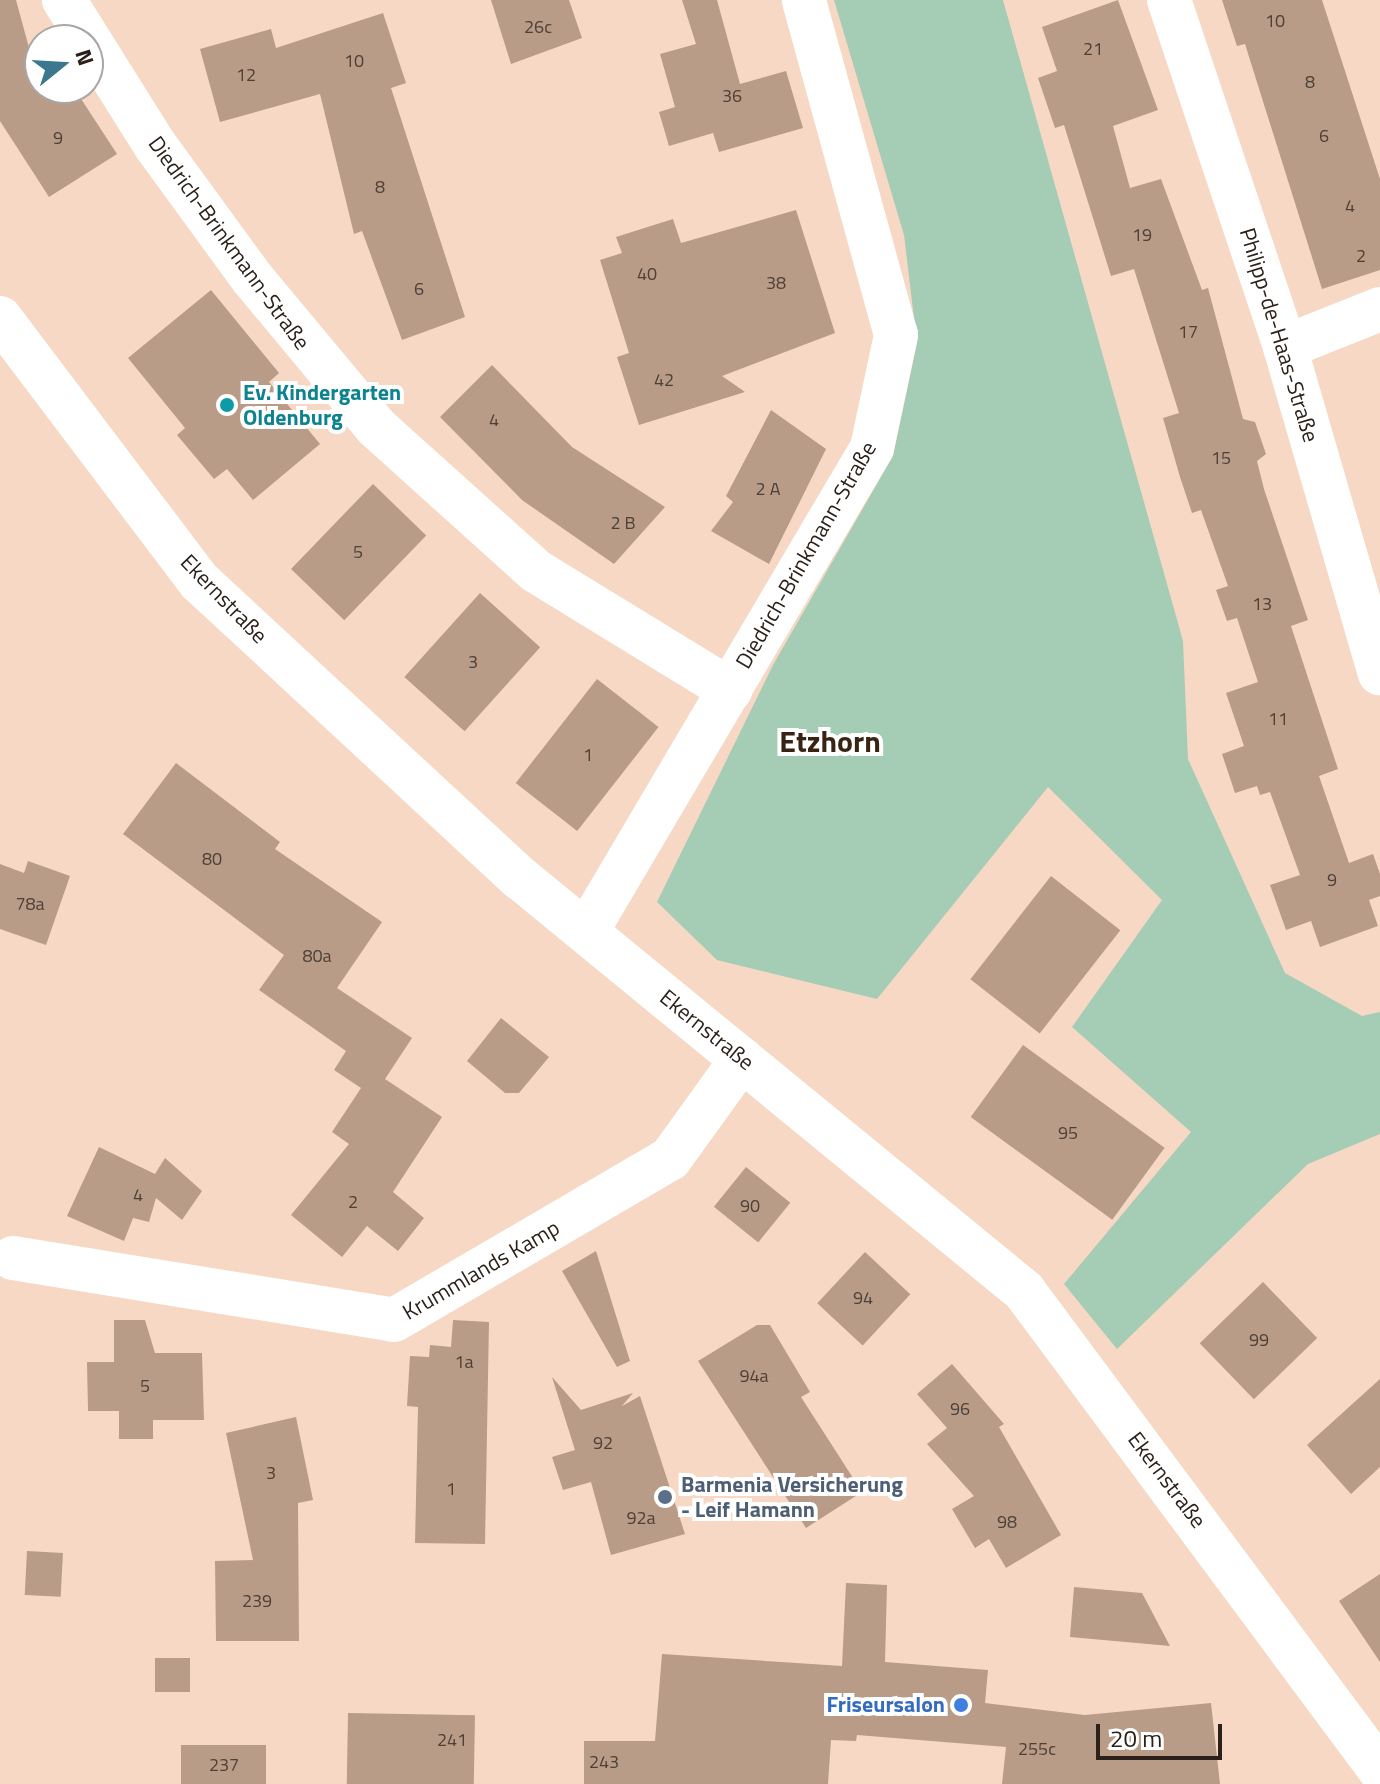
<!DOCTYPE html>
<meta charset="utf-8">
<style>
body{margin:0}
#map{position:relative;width:1380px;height:1784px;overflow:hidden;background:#f7d8c4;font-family:"Titillium Web",sans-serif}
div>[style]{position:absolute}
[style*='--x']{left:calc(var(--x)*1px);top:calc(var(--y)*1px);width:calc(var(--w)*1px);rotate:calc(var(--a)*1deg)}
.green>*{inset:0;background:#a5ccb4}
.building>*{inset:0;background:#b89c88;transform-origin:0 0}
.minor>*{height:44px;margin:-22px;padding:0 22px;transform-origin:22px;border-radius:22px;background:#fff}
.dots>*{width:22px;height:22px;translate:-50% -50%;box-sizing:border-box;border:4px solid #fff;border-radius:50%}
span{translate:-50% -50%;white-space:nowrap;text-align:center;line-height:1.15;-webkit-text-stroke:8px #fff;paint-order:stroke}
.number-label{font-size:18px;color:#4f4036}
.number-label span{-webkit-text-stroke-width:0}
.street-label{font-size:22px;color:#2c211a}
.culture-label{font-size:22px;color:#0d838f;font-weight:700}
.left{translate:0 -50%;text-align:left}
.service-label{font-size:22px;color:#4e5e75;font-weight:700}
.shop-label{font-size:22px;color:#366cbe;font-weight:700}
.right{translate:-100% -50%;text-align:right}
.district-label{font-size:30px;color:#392313;font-weight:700}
.north{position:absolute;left:24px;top:24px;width:80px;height:80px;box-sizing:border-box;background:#fff;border:2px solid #aba6a3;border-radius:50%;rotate:72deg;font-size:22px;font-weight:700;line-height:32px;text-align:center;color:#2c211a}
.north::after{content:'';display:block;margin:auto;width:28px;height:36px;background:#3b778e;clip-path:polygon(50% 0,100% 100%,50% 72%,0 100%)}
.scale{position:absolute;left:1096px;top:1724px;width:126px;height:36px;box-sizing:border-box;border:4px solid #2c211a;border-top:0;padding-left:10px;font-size:24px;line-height:28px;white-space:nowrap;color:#2c211a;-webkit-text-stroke:6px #fff;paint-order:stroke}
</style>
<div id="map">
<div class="green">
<div style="clip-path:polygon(834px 0,1003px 0,1183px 641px,1188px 759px,1285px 973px,1362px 1016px,1380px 1012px,1380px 1134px,1308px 1164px,1117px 1349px,1064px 1284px,1191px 1132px,1072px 1027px,1162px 900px,1048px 787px,877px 999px,717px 960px,657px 902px,773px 665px,893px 456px,917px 343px,904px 235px)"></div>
</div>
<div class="building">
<div style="clip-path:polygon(0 0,16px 0,40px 88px,74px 88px,117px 154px,49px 197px,0 121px)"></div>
<div style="clip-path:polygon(491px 0,569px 0,582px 38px,511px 64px)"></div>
<div style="clip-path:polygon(682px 0,717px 0,740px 84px,786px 71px,803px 128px,719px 152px,713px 133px,669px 146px,659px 112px,675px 107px,660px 54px,696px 44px)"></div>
<div style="clip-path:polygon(1118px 0,1158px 110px,1113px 126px,1130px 188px,1161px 179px,1202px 290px,1208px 288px,1243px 419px,1255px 422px,1266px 454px,1257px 461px,1264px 489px,1308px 620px,1291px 626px,1338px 769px,1319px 776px,1349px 863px,1373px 854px,1380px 874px,1380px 896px,1369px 900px,1378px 926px,1320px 947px,1311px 921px,1286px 930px,1270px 885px,1300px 875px,1270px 792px,1260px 795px,1257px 786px,1235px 793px,1222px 754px,1244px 746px,1226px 693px,1258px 682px,1237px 618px,1227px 621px,1216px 590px,1228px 586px,1201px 510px,1192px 513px,1180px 477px,1163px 418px,1179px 413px,1134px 269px,1111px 276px,1064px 125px,1055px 128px,1038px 78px,1057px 71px,1042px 27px)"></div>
<div style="clip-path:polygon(1222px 0,1322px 0,1380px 179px,1380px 270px,1322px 289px,1245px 44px,1237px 46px)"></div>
<div style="clip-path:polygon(383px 13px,406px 83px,391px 88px,465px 317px,402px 340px,362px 231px,354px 234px,320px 94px,220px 122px,200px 49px,271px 29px,276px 48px)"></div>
<div style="clip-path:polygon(796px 210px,835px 333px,722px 376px,745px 392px,639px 425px,617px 357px,629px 353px,600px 260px,622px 253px,616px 237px,673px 219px,681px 243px)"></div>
<div style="clip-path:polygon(211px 290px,279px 373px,269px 382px,320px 444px,253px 500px,227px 469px,214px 479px,177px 435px,185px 428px,128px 358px)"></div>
<div style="clip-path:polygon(492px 365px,572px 447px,665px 507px,614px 564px,522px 500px,440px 417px)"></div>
<div style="clip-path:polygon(771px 410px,826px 449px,769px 564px,711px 531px,733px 502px,726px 496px)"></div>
<div style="left:373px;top:484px;width:74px;height:118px;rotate:44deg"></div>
<div style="left:480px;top:593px;width:81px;height:113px;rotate:42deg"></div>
<div style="left:597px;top:679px;width:78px;height:132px;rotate:38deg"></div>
<div style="clip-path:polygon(176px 763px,280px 842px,275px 849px,382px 922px,337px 988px,412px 1038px,385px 1079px,442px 1117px,393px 1192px,424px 1218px,398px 1251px,367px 1226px,342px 1257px,291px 1215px,349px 1144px,332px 1132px,361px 1088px,334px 1070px,346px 1051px,259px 990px,284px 955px,123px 834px)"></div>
<div style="clip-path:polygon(28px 861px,70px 876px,46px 945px,0 929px,0 864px,24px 873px)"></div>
<div style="left:1051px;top:876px;width:88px;height:131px;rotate:38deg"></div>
<div style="clip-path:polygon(501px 1018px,549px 1057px,519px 1093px,505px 1093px,467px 1061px)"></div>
<div style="left:1023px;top:1045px;width:175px;height:89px;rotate:36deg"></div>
<div style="clip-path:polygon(99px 1147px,155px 1174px,165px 1158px,202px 1191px,182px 1220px,156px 1198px,149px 1222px,133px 1218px,124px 1241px,67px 1216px)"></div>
<div style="left:746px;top:1167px;width:57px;height:51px;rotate:39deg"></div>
<div style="clip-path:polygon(596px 1251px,630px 1361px,617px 1367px,562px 1271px)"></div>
<div style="left:865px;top:1252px;width:62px;height:70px;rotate:43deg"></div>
<div style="left:1263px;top:1282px;width:78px;height:88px;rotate:46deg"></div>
<div style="clip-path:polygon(114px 1320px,145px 1320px,155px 1353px,202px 1353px,204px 1420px,153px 1420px,153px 1439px,119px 1439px,119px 1411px,88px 1411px,87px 1362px,114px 1362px)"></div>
<div style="clip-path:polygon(453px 1320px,489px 1322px,485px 1544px,415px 1543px,418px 1407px,407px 1406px,410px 1356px,429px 1357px,430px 1345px,451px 1347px)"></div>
<div style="clip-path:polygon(757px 1325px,770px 1325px,810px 1392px,801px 1397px,862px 1492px,806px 1528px,698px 1361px)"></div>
<div style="clip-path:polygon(952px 1364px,1004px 1424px,999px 1427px,1061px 1535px,1006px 1568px,989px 1539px,975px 1548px,952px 1509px,974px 1496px,927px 1444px,947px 1428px,917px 1394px)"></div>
<div style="clip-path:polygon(552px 1377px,581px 1410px,633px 1393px,622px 1406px,640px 1396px,685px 1534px,611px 1555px,591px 1482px,563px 1490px,552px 1457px,575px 1450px)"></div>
<div style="clip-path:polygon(1380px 1379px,1380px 1467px,1351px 1494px,1307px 1445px)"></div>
<div style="clip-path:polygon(296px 1417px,313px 1500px,298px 1503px,299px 1641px,216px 1641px,215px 1561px,253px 1560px,226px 1433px)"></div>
<div style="left:27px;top:1551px;width:36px;height:44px;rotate:3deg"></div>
<div style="clip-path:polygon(1380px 1574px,1380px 1662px,1339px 1601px)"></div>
<div style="clip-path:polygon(846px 1583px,887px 1585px,885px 1662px,988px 1670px,985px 1703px,1085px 1715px,1211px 1703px,1220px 1784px,1002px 1784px,1006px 1747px,857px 1735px,856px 1741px,831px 1740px,828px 1784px,584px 1784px,584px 1741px,655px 1741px,662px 1654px,842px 1666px)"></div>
<div style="clip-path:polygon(1074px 1587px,1142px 1593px,1170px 1646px,1070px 1637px)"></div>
<div style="left:155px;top:1658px;width:35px;height:34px"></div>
<div style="left:348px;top:1713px;width:127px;height:71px;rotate:1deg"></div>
<div style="left:181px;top:1745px;width:85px;height:39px"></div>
</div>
<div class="minor">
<div style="--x:64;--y:0;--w:171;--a:57.9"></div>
<div style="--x:155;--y:145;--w:165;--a:53.9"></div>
<div style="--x:252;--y:278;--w:194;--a:50.2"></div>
<div style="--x:376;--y:427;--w:215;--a:42"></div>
<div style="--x:536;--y:571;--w:228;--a:31.5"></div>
<div style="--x:1169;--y:0;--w:366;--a:71.5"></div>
<div style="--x:1285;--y:347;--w:340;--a:73.8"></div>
<div style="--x:0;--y:318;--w:331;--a:52.9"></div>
<div style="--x:200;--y:582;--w:436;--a:42.8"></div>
<div style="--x:520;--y:878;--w:652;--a:39.33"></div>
<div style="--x:1024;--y:1291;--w:597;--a:53.38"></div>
<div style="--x:1285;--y:347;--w:102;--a:-21.8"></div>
<div style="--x:588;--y:929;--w:559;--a:-59.44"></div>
<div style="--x:872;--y:448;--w:116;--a:-78"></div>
<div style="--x:896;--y:335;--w:347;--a:-105.4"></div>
<div style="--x:13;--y:1258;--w:386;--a:9.2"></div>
<div style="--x:394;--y:1320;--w:320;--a:-30.3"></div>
<div style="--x:670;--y:1159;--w:123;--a:-54.2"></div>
</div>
<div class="dots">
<div style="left:227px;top:405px;background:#0f9aa8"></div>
<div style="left:665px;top:1497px;background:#5c6f8a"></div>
<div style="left:961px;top:1705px;background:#3f7fe0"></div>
</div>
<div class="number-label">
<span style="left:1275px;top:21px">10</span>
<span style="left:538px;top:27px">26c</span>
<span style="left:1093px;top:49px">21</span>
<span style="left:354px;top:61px">10</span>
<span style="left:246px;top:75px">12</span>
<span style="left:1310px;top:82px">8</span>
<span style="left:732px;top:96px">36</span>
<span style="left:1324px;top:136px">6</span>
<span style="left:58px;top:138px">9</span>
<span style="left:380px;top:187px">8</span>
<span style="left:1350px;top:206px">4</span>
<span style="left:1142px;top:235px">19</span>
<span style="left:1361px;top:256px">2</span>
<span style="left:647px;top:274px">40</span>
<span style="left:776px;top:283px">38</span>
<span style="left:419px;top:289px">6</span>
<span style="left:1188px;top:332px">17</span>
<span style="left:664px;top:380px">42</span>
<span style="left:494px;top:420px">4</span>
<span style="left:1221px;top:458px">15</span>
<span style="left:768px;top:489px">2 A</span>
<span style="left:623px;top:523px">2 B</span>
<span style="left:358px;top:552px">5</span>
<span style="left:1262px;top:604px">13</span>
<span style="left:473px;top:662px">3</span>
<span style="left:1278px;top:719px">11</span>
<span style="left:588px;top:755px">1</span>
<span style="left:212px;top:859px">80</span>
<span style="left:1332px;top:880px">9</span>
<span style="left:30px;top:904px">78a</span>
<span style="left:317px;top:956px">80a</span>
<span style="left:1068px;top:1133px">95</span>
<span style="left:138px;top:1195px">4</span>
<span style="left:353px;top:1202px">2</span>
<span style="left:750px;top:1206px">90</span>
<span style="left:863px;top:1298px">94</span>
<span style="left:1259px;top:1340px">99</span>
<span style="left:464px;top:1362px">1a</span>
<span style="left:754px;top:1376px">94a</span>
<span style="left:145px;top:1386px">5</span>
<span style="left:960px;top:1409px">96</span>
<span style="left:603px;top:1443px">92</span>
<span style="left:271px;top:1473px">3</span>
<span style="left:451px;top:1489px">1</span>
<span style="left:641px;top:1518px">92a</span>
<span style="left:1007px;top:1522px">98</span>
<span style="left:257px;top:1601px">239</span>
<span style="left:452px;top:1740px">241</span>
<span style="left:1037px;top:1749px">255c</span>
<span style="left:604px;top:1762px">243</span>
<span style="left:224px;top:1765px">237</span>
</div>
<div class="street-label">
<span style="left:229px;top:243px;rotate:54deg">Diedrich-Brinkmann-Straße</span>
<span style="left:1279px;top:335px;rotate:73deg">Philipp-de-Haas-Straße</span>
<span style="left:806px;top:555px;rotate:-60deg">Diedrich-Brinkmann-Straße</span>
<span style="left:224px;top:599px;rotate:46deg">Ekernstraße</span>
<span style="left:707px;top:1030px;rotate:39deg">Ekernstraße</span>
<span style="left:481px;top:1270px;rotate:-30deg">Krummlands Kamp</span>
<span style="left:1167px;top:1480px;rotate:53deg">Ekernstraße</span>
</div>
<div class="culture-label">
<span class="left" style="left:243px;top:405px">Ev. Kindergarten<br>Oldenburg</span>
</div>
<div class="service-label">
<span class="left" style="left:681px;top:1497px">Barmenia Versicherung<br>- Leif Hamann</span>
</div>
<div class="shop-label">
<span class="right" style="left:945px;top:1705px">Friseursalon</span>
</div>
<div class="district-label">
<span style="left:830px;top:741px">Etzhorn</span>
</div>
<div class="north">N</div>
<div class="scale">20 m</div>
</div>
